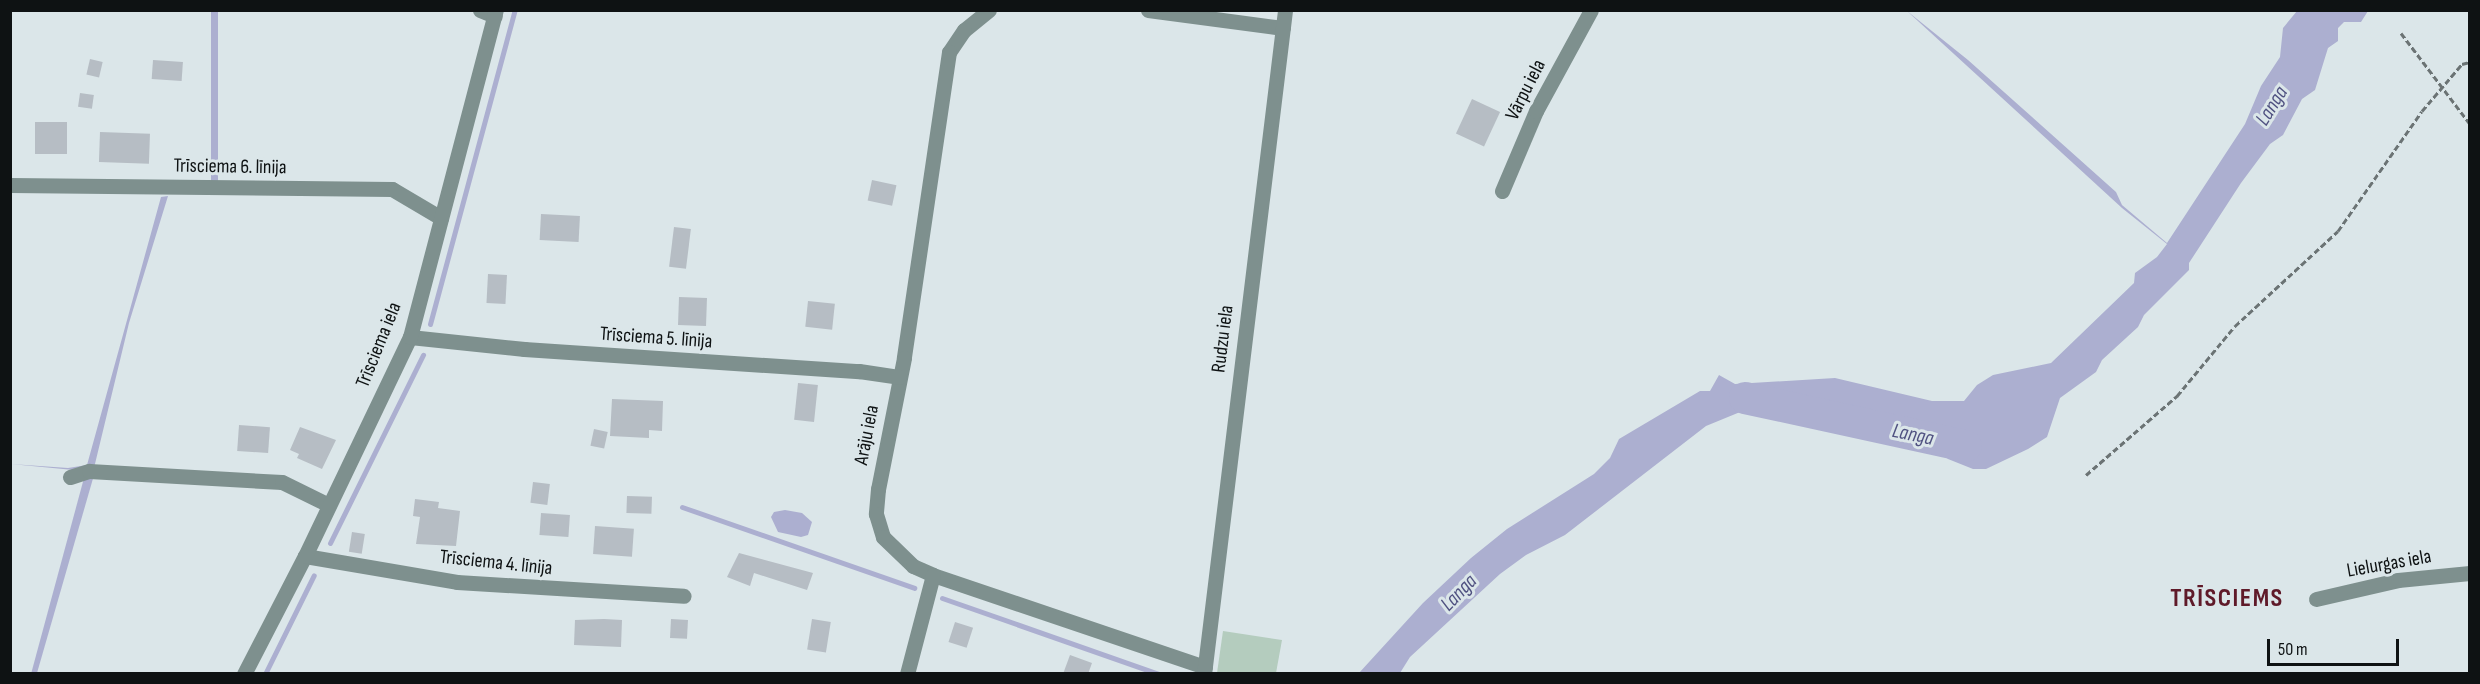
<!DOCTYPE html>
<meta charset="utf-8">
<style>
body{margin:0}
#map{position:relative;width:2480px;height:684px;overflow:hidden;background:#dbe6e9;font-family:"Sofia Sans Condensed",sans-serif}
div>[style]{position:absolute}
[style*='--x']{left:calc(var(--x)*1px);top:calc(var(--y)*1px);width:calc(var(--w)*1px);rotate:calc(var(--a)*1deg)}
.green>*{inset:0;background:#b4ccbe}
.water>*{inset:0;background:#acafd0;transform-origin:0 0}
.stream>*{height:5px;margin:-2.5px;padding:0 2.5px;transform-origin:2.5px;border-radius:2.5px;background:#acafd0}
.river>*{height:32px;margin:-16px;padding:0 16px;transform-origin:16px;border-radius:16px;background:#acafd0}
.building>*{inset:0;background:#b6bdc4;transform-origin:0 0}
.path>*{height:3px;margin-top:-1.5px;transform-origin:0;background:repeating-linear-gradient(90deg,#6b7374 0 6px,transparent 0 9px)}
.minor>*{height:15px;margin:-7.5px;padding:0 7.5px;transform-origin:7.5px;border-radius:7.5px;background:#7e908e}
span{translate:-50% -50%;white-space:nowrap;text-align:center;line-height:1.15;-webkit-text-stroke:6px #dbe6e9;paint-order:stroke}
.street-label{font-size:20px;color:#0e1213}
.water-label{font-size:21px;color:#505281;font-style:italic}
.district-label{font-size:26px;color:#5f1a29;font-weight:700;letter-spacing:1.5px}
.frame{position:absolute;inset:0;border:12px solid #0e1213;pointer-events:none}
.scale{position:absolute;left:2267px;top:639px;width:132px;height:27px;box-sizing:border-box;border:3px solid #0e1213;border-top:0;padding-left:8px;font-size:18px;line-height:21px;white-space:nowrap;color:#0e1213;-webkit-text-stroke:4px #dbe6e9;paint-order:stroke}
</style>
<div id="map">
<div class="green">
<div style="clip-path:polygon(1223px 631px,1282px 640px,1276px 673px,1217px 673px)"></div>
</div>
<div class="water">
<div style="left:211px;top:11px;width:7px;height:172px"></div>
<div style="clip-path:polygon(1907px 11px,1968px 60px,2116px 192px,2122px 205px,2167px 243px,2245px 124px,2261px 86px,2280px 57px,2283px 28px,2297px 11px,2368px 11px,2361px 22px,2344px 22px,2338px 28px,2338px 41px,2328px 48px,2315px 90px,2302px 99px,2283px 135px,2270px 144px,2241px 183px,2189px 263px,2189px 270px,2144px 315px,2138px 327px,2102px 360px,2096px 372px,2060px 398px,2047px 437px,2028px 449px,1986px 469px,1973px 469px,1948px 459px,1928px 439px,1909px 430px,1883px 430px,1871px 423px,1832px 417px,1816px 407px,1745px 410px,1706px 426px,1565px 535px,1526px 555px,1500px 574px,1410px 657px,1400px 673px,1359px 673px,1423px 603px,1471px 558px,1507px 529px,1594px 474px,1610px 458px,1619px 439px,1700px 391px,1710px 391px,1719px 375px,1735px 384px,1835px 378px,1932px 401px,1964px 401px,1977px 385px,1993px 375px,2051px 363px,2134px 283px,2135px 273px,2157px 257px,2167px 244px,2122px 208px)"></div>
<div style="clip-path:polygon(168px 196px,129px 323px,94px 468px,84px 471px,11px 464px,68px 468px,87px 465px,161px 197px)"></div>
<div style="clip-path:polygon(94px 475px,37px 673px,31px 674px,84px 478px)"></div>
<div style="clip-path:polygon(785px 510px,802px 513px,812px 522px,808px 535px,801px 537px,778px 532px,771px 517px,774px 512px)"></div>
</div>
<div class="stream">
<div style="--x:430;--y:324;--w:325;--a:-74.9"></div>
<div style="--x:682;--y:507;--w:246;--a:19.2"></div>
<div style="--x:330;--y:543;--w:210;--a:-63.7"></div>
<div style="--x:942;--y:598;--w:230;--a:19.3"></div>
<div style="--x:265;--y:674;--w:110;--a:-63.7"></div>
</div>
<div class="river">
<div style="--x:1745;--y:398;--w:226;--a:12.3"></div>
</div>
<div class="building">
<div style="left:90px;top:59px;width:13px;height:16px;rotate:13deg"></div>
<div style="left:153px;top:60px;width:30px;height:19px;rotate:4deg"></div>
<div style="left:80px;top:93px;width:14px;height:14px;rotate:8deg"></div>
<div style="left:1472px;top:99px;width:31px;height:38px;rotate:25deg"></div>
<div style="left:35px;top:122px;width:32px;height:32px"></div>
<div style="left:100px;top:132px;width:50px;height:30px;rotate:2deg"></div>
<div style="left:872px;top:180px;width:25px;height:21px;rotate:12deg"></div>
<div style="left:541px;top:214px;width:39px;height:26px;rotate:3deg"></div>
<div style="left:674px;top:227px;width:17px;height:40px;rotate:7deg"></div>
<div style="left:488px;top:274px;width:19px;height:29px;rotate:3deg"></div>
<div style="left:679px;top:297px;width:28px;height:28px;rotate:2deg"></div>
<div style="left:808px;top:301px;width:27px;height:26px;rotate:6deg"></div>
<div style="left:798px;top:383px;width:20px;height:37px;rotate:6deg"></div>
<div style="clip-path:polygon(612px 399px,663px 401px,662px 431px,649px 430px,649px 438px,610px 436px)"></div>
<div style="left:239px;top:425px;width:31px;height:26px;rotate:4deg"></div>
<div style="clip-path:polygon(300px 427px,336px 440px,322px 469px,297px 458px,299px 454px,290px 450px)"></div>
<div style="left:594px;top:429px;width:14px;height:17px;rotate:12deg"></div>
<div style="left:533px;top:482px;width:17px;height:21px;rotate:7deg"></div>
<div style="left:627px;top:496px;width:25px;height:17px;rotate:2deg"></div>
<div style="clip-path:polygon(415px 499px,439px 502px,438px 508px,460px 511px,456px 546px,416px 544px,420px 517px,413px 516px)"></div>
<div style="left:541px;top:513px;width:29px;height:22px;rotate:4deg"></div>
<div style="left:595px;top:526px;width:39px;height:28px;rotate:4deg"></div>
<div style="left:352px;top:532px;width:13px;height:20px;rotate:9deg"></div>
<div style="clip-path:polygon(739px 553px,813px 573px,807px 590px,754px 573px,750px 586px,727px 577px)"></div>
<div style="clip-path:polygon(604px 619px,622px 620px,621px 647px,574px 645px,575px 620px)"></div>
<div style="left:671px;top:619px;width:17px;height:19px;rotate:3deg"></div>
<div style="left:812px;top:619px;width:19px;height:31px;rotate:9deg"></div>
<div style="left:955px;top:622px;width:19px;height:21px;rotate:18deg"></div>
<div style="clip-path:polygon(1070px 655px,1092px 663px,1088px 674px,1063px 674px)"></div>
</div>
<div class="path">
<div style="--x:2401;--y:33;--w:114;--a:52.8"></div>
<div style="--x:2086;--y:475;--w:121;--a:-41"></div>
<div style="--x:2177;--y:396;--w:91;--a:-50.4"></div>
<div style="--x:2235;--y:326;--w:140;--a:-42.7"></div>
<div style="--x:2338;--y:231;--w:146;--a:-55"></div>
<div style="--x:2422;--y:111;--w:62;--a:-49.6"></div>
<div style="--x:2462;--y:64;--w:8;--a:-14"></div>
</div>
<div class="minor">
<div style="--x:480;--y:10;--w:16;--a:22"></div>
<div style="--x:989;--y:10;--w:32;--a:141"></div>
<div style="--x:964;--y:30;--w:27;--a:124"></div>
<div style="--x:949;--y:52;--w:309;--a:98.4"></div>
<div style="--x:904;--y:358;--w:134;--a:101.2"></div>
<div style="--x:878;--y:489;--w:25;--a:95"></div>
<div style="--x:876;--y:514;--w:24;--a:73"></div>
<div style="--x:883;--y:537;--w:42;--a:44"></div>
<div style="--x:913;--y:566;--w:22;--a:24"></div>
<div style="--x:933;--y:575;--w:287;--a:18.7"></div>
<div style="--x:1148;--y:10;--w:136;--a:7.6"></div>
<div style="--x:10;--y:185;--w:382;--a:0.6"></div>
<div style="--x:392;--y:189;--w:57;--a:30.6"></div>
<div style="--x:1502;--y:191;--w:87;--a:-67"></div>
<div style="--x:1536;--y:111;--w:115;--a:-61.4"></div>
<div style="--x:410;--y:337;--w:115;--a:6"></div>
<div style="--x:524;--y:349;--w:336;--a:3.8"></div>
<div style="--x:859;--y:371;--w:40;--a:8.5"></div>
<div style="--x:70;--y:477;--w:20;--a:-18"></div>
<div style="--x:89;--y:471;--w:193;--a:3.3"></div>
<div style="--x:282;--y:482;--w:52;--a:26.1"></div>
<div style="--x:305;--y:556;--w:154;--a:9.7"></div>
<div style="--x:457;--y:582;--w:227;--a:3.5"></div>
<div style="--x:2316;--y:599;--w:84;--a:-13"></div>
<div style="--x:2398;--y:580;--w:72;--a:-5.6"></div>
<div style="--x:244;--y:674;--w:133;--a:-62.7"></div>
<div style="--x:305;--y:556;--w:243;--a:-64.4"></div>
<div style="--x:410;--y:337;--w:338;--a:-75.3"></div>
<div style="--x:907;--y:674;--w:102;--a:-75.3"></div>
<div style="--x:1204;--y:674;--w:669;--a:-83.04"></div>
</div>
<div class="street-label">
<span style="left:1526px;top:90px;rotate:-63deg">Vārpu iela</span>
<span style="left:230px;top:167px;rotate:1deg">Trīsciema 6. līnija</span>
<span style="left:656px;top:338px;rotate:4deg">Trīsciema 5. līnija</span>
<span style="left:1223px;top:339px;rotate:-83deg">Rudzu iela</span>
<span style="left:379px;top:345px;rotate:-68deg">Trīsciema iela</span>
<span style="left:867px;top:435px;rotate:-79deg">Arāju iela</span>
<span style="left:496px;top:563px;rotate:6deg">Trīsciema 4. līnija</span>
<span style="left:2389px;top:564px;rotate:-10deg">Lielurgas iela</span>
</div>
<div class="water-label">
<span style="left:2272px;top:106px;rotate:-58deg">Langa</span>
<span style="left:1913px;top:435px;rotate:12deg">Langa</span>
<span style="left:1459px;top:593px;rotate:-46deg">Langa</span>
</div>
<div class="district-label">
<span style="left:2227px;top:599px">TRĪSCIEMS</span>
</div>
<div class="frame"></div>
<div class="scale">50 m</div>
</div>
